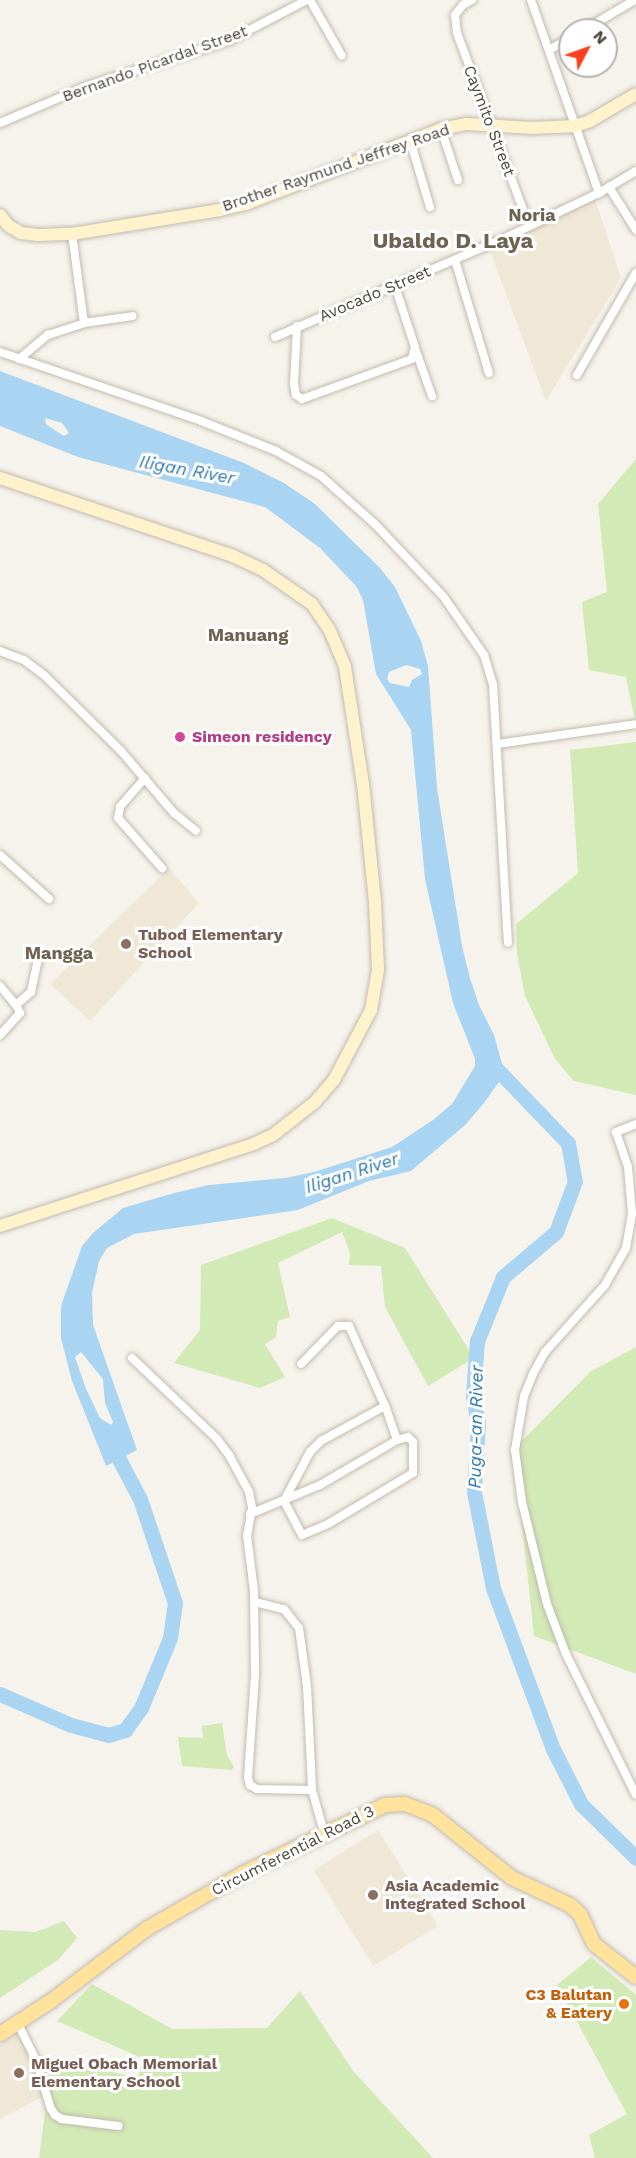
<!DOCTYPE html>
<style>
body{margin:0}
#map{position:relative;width:636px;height:2158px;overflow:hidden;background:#f6f3ec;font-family:"Work Sans",sans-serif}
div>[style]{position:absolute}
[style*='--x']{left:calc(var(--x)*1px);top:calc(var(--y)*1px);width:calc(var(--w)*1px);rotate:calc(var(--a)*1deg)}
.education>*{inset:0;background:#efe8d6;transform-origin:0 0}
.green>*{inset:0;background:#d2eab5}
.water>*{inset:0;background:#a9d4f2}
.river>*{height:15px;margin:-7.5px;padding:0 7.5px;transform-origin:7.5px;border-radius:7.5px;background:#a9d4f2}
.roads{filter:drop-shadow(0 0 2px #c2bbae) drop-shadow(0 0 2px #c2bbae)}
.street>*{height:8px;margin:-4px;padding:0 4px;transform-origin:4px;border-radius:4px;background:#fff}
.secondary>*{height:12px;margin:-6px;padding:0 6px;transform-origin:6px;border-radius:6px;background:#fff3cd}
.primary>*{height:14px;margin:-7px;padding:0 7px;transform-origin:7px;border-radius:7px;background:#ffe39c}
.dots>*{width:16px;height:16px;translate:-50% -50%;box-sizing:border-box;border:3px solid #fff;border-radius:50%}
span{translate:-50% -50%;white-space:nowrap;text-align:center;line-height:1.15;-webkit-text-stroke:6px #fff;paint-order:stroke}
.street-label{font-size:16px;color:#4b4439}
.hotel-label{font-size:16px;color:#b23c85;font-weight:700}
.left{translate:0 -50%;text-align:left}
.education-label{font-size:16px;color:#785e54;font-weight:700}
.food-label{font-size:16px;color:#c56008;font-weight:700}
.right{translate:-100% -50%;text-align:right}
.neighbourhood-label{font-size:18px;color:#6e6250;font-weight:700}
.water-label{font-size:18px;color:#2e7ab2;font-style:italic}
.district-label{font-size:22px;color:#6e6250;font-weight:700}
.north{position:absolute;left:558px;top:18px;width:60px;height:60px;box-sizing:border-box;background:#fff;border:2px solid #b7b4b0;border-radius:50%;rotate:49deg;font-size:16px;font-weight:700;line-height:24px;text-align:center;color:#4b4439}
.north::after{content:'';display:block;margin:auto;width:21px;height:27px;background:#fc3f1d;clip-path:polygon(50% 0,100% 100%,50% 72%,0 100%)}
</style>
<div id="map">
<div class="education">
<div style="clip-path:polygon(595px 199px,621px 278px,546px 401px,490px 251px)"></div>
<div style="clip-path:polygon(169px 868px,199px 903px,90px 1021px,50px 984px)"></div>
<div style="left:378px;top:1830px;width:113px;height:76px;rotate:58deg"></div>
<div style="clip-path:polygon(20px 2033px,46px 2095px,0 2119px,0 2044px)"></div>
</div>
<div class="green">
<div style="clip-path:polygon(636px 459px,636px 726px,626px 677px,589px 670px,582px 602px,607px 592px,598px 504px)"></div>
<div style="clip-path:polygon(636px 742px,636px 1095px,574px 1081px,555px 1059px,525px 996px,517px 954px,516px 924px,578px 873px,570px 750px)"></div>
<div style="clip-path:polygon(332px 1218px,405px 1248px,474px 1358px,428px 1386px,385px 1307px,381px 1266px,349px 1265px,350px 1253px,342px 1232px,278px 1263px,290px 1317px,278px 1321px,276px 1337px,265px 1344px,285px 1377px,260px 1388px,174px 1363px,200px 1330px,201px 1265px)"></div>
<div style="clip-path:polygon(636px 1347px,636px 1674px,534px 1636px,514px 1449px,590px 1372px)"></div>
<div style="clip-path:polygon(222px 1723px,227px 1755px,234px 1767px,231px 1770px,182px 1766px,178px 1737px,203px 1738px,202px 1726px)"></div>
<div style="clip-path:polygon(64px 1921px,77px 1938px,58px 1960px,0 1998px,0 1930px,36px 1932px)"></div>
<div style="clip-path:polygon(591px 1957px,636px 1995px,636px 2158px,595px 2158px,589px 2135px,627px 2114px,557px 1985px)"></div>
<div style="clip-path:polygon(92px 1984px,172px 2029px,267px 2028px,300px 1991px,353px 2071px,433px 2158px,39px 2158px,52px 2058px,138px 2078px,142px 2058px,57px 2021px)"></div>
</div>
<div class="water">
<div style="clip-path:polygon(evenodd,0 371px,244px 463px,284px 483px,315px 504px,380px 568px,395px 587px,421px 641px,428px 666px,437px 788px,462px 946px,470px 978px,479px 1005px,494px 1035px,503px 1067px,501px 1079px,484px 1103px,465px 1125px,411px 1171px,369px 1181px,298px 1210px,134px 1234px,107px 1248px,99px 1261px,92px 1292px,93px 1325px,137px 1450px,106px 1466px,72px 1381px,61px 1338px,61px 1306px,82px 1246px,93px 1233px,123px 1208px,174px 1193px,209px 1185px,285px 1178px,314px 1172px,392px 1147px,433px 1120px,452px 1104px,475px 1066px,475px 1059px,453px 1003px,425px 879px,411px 730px,376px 674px,363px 600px,356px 586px,320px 548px,265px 507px,78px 457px,0 426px,0 371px,45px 418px,62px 423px,69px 433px,64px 436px,53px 429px,46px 424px,45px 418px,0 371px,406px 665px,420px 669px,422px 674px,412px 680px,409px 687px,390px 683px,387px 679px,389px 672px,406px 665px,0 371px,81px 1352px,103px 1379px,105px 1403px,113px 1422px,111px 1425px,100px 1418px,86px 1389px,75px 1357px,81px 1352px)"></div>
</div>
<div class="river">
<div style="--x:489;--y:1061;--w:114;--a:46.1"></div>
<div style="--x:568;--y:1143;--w:39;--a:80"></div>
<div style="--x:575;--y:1181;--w:54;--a:110.4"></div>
<div style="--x:556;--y:1232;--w:70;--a:139.7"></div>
<div style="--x:503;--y:1277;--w:69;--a:112.1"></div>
<div style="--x:477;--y:1341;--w:55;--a:94.2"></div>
<div style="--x:473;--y:1396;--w:27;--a:80"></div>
<div style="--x:478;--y:1423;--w:69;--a:93.3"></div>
<div style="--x:474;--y:1492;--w:98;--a:78.8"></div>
<div style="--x:493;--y:1588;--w:172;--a:69.6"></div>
<div style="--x:553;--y:1749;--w:62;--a:63"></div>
<div style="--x:581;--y:1804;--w:77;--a:44.5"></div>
<div style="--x:0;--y:1694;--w:77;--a:23.6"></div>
<div style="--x:71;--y:1725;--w:38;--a:15"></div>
<div style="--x:108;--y:1735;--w:18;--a:-16"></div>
<div style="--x:125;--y:1730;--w:27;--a:-54"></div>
<div style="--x:141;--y:1708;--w:76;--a:-67.5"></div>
<div style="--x:170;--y:1638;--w:35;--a:-82"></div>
<div style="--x:175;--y:1603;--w:110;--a:-108.6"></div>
<div style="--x:140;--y:1499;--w:62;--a:-117.8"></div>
</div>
<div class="roads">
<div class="street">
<div style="--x:310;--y:0;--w:64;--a:60.3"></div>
<div style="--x:472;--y:0;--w:10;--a:151"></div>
<div style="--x:463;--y:5;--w:13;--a:129"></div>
<div style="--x:455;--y:15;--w:18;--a:84"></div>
<div style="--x:457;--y:33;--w:206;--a:69.5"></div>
<div style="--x:531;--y:0;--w:205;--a:70.6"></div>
<div style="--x:584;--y:30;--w:59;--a:-30.5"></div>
<div style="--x:549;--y:50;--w:24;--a:-30"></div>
<div style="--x:0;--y:123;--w:95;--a:-23"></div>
<div style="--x:87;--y:86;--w:150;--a:-17.8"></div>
<div style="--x:230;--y:40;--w:87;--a:-27.5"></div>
<div style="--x:441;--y:129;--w:54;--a:71.6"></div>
<div style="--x:410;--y:140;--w:70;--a:73.4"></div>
<div style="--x:609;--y:187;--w:51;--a:57.9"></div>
<div style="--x:72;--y:234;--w:90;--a:82.3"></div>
<div style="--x:455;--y:260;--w:118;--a:73.3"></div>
<div style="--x:297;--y:326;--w:57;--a:93"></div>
<div style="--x:294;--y:383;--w:12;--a:81"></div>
<div style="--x:296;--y:395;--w:7;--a:34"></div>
<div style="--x:302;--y:399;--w:117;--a:-20"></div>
<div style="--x:412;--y:359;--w:12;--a:-76"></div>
<div style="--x:415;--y:347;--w:64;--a:-108.2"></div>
<div style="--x:275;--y:337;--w:253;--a:-23.3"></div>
<div style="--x:507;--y:237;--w:102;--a:-25.6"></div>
<div style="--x:599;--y:193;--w:43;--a:-30.7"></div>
<div style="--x:416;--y:351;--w:48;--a:70.4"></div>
<div style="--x:0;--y:352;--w:213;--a:18.9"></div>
<div style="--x:201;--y:421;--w:81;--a:21.8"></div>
<div style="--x:276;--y:451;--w:51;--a:29.1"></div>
<div style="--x:321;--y:476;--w:71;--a:41.6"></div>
<div style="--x:374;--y:523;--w:100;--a:46.6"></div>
<div style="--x:443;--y:596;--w:72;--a:55.2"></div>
<div style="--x:484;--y:655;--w:30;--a:73"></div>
<div style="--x:493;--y:684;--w:259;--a:86.7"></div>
<div style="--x:19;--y:359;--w:38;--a:-40"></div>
<div style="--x:48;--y:335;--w:38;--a:-18"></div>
<div style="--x:84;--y:323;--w:49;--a:-8.1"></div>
<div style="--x:577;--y:375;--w:118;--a:-60"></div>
<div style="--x:0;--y:651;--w:26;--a:21"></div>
<div style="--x:24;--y:660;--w:26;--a:37"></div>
<div style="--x:45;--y:676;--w:107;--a:44.6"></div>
<div style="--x:121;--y:751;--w:82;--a:49.5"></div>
<div style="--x:174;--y:813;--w:28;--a:39"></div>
<div style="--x:498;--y:744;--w:139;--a:-8.2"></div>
<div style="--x:145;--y:778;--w:38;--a:131"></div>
<div style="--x:120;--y:807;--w:11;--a:100"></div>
<div style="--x:118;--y:818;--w:67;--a:48.7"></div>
<div style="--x:0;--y:855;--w:66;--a:41.9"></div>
<div style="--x:0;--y:986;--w:25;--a:50"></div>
<div style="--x:16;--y:1005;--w:9;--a:63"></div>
<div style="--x:20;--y:1013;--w:30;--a:132"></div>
<div style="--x:16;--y:1005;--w:20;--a:-41"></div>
<div style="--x:31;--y:992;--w:35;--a:-78"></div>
<div style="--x:636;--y:1124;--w:22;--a:158"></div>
<div style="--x:616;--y:1132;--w:37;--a:71"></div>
<div style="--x:628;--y:1167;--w:47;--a:85.1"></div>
<div style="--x:632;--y:1214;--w:35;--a:100"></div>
<div style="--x:626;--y:1248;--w:43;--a:119.6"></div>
<div style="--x:605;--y:1285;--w:90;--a:131.8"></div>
<div style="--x:545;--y:1352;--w:25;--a:119"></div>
<div style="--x:533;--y:1374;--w:24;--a:112"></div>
<div style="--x:524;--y:1396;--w:55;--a:99.5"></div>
<div style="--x:515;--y:1450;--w:52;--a:82.3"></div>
<div style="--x:522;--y:1502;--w:105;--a:76.2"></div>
<div style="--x:547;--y:1604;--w:53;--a:69.2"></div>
<div style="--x:566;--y:1654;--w:157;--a:63.6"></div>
<div style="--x:132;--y:1358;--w:117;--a:43.6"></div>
<div style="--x:217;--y:1439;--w:20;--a:53"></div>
<div style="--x:229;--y:1455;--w:42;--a:61.6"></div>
<div style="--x:249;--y:1492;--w:16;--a:79"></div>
<div style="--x:252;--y:1508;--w:27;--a:100"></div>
<div style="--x:247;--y:1535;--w:56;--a:82.9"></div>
<div style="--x:254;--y:1591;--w:84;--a:89.3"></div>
<div style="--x:255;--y:1675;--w:103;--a:93.9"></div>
<div style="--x:248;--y:1778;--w:7;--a:74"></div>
<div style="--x:250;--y:1785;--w:8;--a:30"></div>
<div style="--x:257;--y:1789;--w:55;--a:1"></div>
<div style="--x:385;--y:1406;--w:73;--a:151.3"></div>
<div style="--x:321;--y:1441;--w:16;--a:135"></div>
<div style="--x:310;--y:1452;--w:55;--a:118"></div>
<div style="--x:284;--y:1501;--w:38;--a:62"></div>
<div style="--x:302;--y:1535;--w:28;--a:-23"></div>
<div style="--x:328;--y:1524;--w:99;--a:-31"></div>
<div style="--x:413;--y:1473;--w:31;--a:-90"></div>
<div style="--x:413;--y:1442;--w:7;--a:-135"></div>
<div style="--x:408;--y:1437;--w:11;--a:165"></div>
<div style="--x:250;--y:1514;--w:76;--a:-22.5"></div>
<div style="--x:320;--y:1485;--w:89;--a:-30.3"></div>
<div style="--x:397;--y:1440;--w:36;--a:-109"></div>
<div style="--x:385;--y:1406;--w:88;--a:-114.2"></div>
<div style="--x:349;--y:1326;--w:11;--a:180"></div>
<div style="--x:338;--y:1326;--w:53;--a:134.2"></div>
<div style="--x:255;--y:1602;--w:30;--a:14"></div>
<div style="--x:284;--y:1609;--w:24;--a:52"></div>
<div style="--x:299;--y:1628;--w:59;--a:82.1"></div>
<div style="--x:307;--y:1686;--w:104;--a:87.2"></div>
<div style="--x:312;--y:1790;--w:44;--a:74.1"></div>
<div style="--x:18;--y:2024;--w:40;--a:63.4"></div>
<div style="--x:36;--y:2060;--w:51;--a:73"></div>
<div style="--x:51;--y:2109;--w:7;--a:56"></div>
<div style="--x:55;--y:2115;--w:8;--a:30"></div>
<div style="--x:62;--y:2119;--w:57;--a:7"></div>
</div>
<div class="secondary">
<div style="--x:0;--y:215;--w:14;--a:51"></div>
<div style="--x:9;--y:226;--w:14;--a:30"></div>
<div style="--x:21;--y:233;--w:17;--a:7"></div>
<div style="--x:38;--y:235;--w:34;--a:-2"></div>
<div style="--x:72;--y:234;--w:150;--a:-9.2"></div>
<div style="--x:220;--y:210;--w:27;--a:-13"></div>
<div style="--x:246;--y:204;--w:209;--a:-21"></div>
<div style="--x:441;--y:129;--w:25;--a:-11"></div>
<div style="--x:466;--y:124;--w:66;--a:3.5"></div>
<div style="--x:532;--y:128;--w:43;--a:-2.7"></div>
<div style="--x:575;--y:126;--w:16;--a:-18"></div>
<div style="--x:590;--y:121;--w:53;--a:-30.4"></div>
<div style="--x:0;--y:478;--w:246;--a:18.5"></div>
<div style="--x:233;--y:556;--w:33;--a:25"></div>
<div style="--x:263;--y:570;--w:60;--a:34.8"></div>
<div style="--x:312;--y:604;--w:32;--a:56"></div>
<div style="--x:330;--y:631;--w:39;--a:67"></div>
<div style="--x:345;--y:667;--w:118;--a:81.3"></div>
<div style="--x:363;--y:784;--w:120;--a:84.2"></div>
<div style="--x:375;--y:903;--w:67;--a:87.4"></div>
<div style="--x:378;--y:970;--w:41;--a:99.9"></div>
<div style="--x:371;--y:1010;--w:79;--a:117.9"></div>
<div style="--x:334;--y:1080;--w:29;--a:131"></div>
<div style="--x:315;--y:1102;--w:53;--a:141.8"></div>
<div style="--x:273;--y:1135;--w:21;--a:155"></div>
<div style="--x:254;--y:1144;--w:267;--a:162.1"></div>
</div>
<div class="primary">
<div style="--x:0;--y:2034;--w:61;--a:-32.9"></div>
<div style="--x:51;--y:2001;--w:121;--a:-37"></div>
<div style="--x:148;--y:1928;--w:111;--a:-29.8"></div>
<div style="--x:244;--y:1873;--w:157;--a:-25.7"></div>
<div style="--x:385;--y:1805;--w:20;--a:-3"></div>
<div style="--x:405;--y:1804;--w:30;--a:21"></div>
<div style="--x:433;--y:1815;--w:101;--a:38.6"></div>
<div style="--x:512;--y:1878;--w:64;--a:25"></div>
<div style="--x:570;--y:1905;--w:13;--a:42"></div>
<div style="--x:580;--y:1914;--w:33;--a:65"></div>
<div style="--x:594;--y:1944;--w:53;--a:38.2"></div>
</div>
</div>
<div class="dots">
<div style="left:180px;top:737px;background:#d1479c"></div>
<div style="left:126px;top:944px;background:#8d6e63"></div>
<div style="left:373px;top:1895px;background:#8d6e63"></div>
<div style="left:624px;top:2004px;background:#e8710a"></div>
<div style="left:19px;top:2073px;background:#8d6e63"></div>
</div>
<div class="street-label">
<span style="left:155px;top:64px;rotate:-20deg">Bernando Picardal Street</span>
<span style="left:489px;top:121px;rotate:69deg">Caymito Street</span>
<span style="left:336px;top:168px;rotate:-19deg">Brother Raymund Jeffrey Road</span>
<span style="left:375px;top:294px;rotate:-23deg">Avocado Street</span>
<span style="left:293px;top:1851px;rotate:-27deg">Circumferential Road 3</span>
</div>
<div class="hotel-label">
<span class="left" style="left:192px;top:737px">Simeon residency</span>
</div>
<div class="education-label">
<span class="left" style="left:138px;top:944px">Tubod Elementary<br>School</span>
<span class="left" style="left:385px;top:1895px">Asia Academic<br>Integrated School</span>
<span class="left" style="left:31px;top:2073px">Miguel Obach Memorial<br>Elementary School</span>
</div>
<div class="food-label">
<span class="right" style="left:612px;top:2004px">C3 Balutan<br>&amp; Eatery</span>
</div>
<div class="neighbourhood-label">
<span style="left:532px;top:215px">Noria</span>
<span style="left:248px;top:635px">Manuang</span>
<span style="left:59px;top:953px">Mangga</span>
</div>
<div class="water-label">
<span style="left:187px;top:470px;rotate:10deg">Iligan River</span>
<span style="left:352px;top:1173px;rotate:-18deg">Iligan River</span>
<span style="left:476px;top:1427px;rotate:-89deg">Puga-an River</span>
</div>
<div class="district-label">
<span style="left:453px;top:241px">Ubaldo D. Laya</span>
</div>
<div class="north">N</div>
</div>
